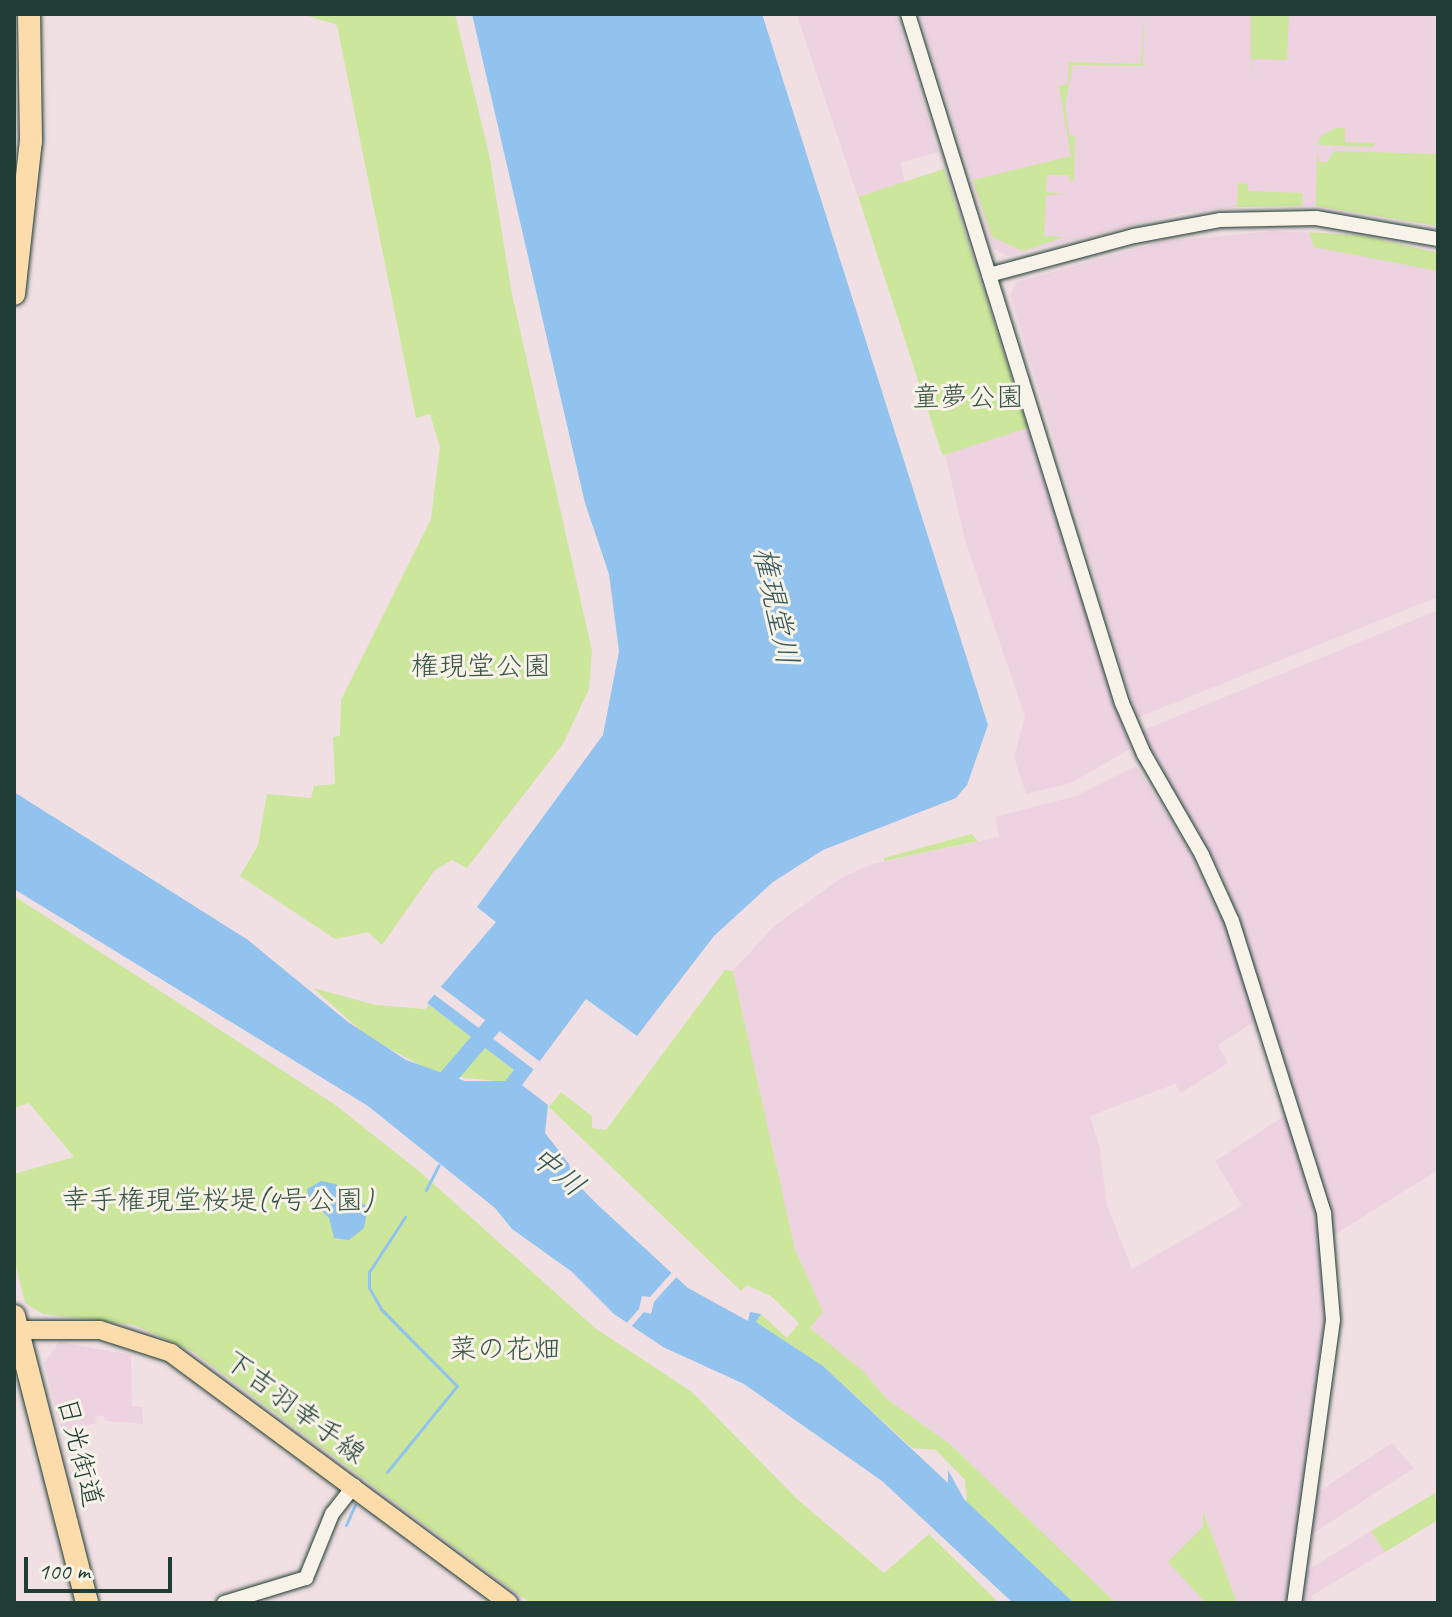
<!DOCTYPE html>
<meta charset="utf-8">
<style>
body{margin:0}
#map{position:relative;width:1452px;height:1617px;overflow:hidden;background:#f1e0e3;font-family:Caveat,"Klee One",sans-serif}
div>[style]{position:absolute}
[style*='--x']{left:calc(var(--x)*1px);top:calc(var(--y)*1px);width:calc(var(--w)*1px);rotate:calc(var(--a)*1deg)}
.built>*{inset:0;background:#edd3e0}
.green>*{inset:0;background:#cce69c;transform-origin:0 0}
.water>*{inset:0;background:#92c3ee}
.pier>*{inset:0;background:#f1e0e3;transform-origin:0 0}
.stream>*{height:3px;margin:-1.5px;padding:0 1.5px;transform-origin:1.5px;border-radius:1.5px;background:#92c3ee}
.river>*{height:18px;margin:-9px;padding:0 9px;transform-origin:9px;border-radius:9px;background:#92c3ee}
.roads{filter:drop-shadow(0 0 2px #1f3d34) drop-shadow(0 0 2px #1f3d34)}
.minor>*{height:14px;margin:-7px;padding:0 7px;transform-origin:7px;border-radius:7px;background:#f7f3e8}
.major>*{height:18px;margin:-9px;padding:0 9px;transform-origin:9px;border-radius:9px;background:#fddcac}
.highway>*{height:22px;margin:-11px;padding:0 11px;transform-origin:11px;border-radius:11px;background:#fddcac}
span{translate:-50% -50%;white-space:nowrap;text-align:center;line-height:1.15;-webkit-text-stroke:6px #f7f3e8;paint-order:stroke}
.park-label{font-size:28px;color:#395644}
.street-label{font-size:28px;color:#1f3d34}
.water-label{font-size:30px;color:#365859;font-style:italic}
.frame{position:absolute;inset:0;border:16px solid #1f3d34;pointer-events:none}
.scale{position:absolute;left:24px;top:1557px;width:148px;height:36px;box-sizing:border-box;border:4px solid #1f3d34;border-top:0;padding-left:10px;font-size:24px;line-height:28px;white-space:nowrap;color:#1f3d34;-webkit-text-stroke:6px #f7f3e8;paint-order:stroke}
</style>
<div id="map">
<div class="built">
<div style="clip-path:polygon(896px 14px,938px 152px,900px 163px,905px 182px,858px 197px,797px 16px)"></div>
<div style="clip-path:polygon(919px 14px,1438px 14px,1438px 226px,1316px 206px,1237px 207px,1182px 213px,1007px 256px,994px 249px)"></div>
<div style="clip-path:polygon(1274px 231px,1365px 236px,1438px 253px,1438px 597px,1137px 718px,1010px 294px,1017px 282px,1165px 241px)"></div>
<div style="clip-path:polygon(1027px 428px,1130px 749px,1071px 783px,1026px 794px,1014px 757px,1025px 717px,965px 540px,945px 454px)"></div>
<div style="clip-path:polygon(1438px 610px,1438px 1170px,1334px 1235px,1317px 1161px,1225px 880px,1141px 731px)"></div>
<div style="clip-path:polygon(1136px 766px,1188px 848px,1219px 917px,1224px 915px,1257px 1020px,1218px 1045px,1228px 1063px,1181px 1093px,1175px 1084px,1090px 1116px,1099px 1144px,1107px 1205px,1132px 1269px,1242px 1206px,1215px 1161px,1289px 1113px,1317px 1213px,1327px 1324px,1288px 1603px,1116px 1603px,950px 1444px,887px 1399px,863px 1372px,809px 1327px,823px 1312px,795px 1249px,733px 971px,772px 928px,841px 878px,872px 864px,999px 837px,995px 817px,1076px 796px)"></div>
<div style="clip-path:polygon(59px 1342px,131px 1355px,132px 1406px,142px 1407px,143px 1424px,105px 1421px,103px 1415px,95px 1417px,97px 1423px,62px 1431px,44px 1363px)"></div>
<div style="clip-path:polygon(1392px 1443px,1414px 1468px,1312px 1534px,1318px 1492px)"></div>
<div style="clip-path:polygon(1371px 1531px,1385px 1552px,1311px 1596px,1315px 1603px,1298px 1603px,1308px 1570px)"></div>
</div>
<div class="green">
<div style="clip-path:polygon(302px 14px,455px 14px,489px 154px,512px 294px,592px 651px,589px 689px,563px 744px,467px 868px,452px 860px,435px 870px,382px 945px,368px 932px,335px 939px,240px 876px,258px 845px,267px 794px,311px 798px,314px 786px,335px 784px,333px 737px,340px 736px,341px 700px,431px 519px,440px 447px,430px 414px,416px 418px,337px 25px)"></div>
<div style="clip-path:polygon(1144px 14px,1143px 66px,1073px 65px,1065px 105px,1069px 135px,1075px 136px,1074px 180px,1070px 182px,1069px 175px,1047px 175px,1046px 192px,1067px 194px,1046px 195px,1044px 236px,1064px 237px,1023px 251px,992px 237px,973px 180px,1071px 156px,1059px 86px,1068px 84px,1069px 62px,1141px 64px)"></div>
<div style="clip-path:polygon(1251px 14px,1289px 14px,1287px 60px,1252px 59px,1251px 81px)"></div>
<div style="clip-path:polygon(1335px 128px,1345px 128px,1345px 142px,1374px 143px,1374px 147px,1318px 145px,1320px 137px)"></div>
<div style="clip-path:polygon(1334px 151px,1438px 154px,1438px 226px,1316px 206px,1317px 155px,1320px 162px,1327px 162px)"></div>
<div style="left:944px;top:169px;width:272px;height:90px;rotate:72deg"></div>
<div style="clip-path:polygon(1238px 183px,1248px 184px,1248px 191px,1303px 193px,1302px 206px,1237px 207px)"></div>
<div style="clip-path:polygon(1309px 232px,1365px 236px,1438px 253px,1438px 271px,1314px 247px)"></div>
<div style="clip-path:polygon(971px 834px,978px 841px,884px 861px,884px 858px)"></div>
<div style="clip-path:polygon(14px 896px,334px 1104px,419px 1171px,595px 1328px,692px 1392px,797px 1499px,884px 1573px,929px 1534px,999px 1603px,530px 1603px,192px 1351px,134px 1325px,43px 1314px,25px 1303px,14px 1258px,14px 1174px,74px 1157px,29px 1103px,14px 1108px)"></div>
<div style="clip-path:polygon(725px 970px,733px 971px,795px 1249px,823px 1312px,810px 1328px,863px 1371px,887px 1399px,950px 1444px,1116px 1603px,1074px 1603px,967px 1502px,965px 1480px,936px 1450px,912px 1448px,823px 1366px,755px 1322px,761px 1314px,787px 1338px,799px 1323px,771px 1296px,747px 1285px,741px 1291px,549px 1107px,561px 1092px,592px 1116px,592px 1128px,606px 1130px)"></div>
<div style="clip-path:polygon(313px 988px,376px 1005px,425px 1009px,429px 1005px,515px 1070px,505px 1082px,439px 1075px,368px 1037px)"></div>
<div style="clip-path:polygon(1435px 1493px,1438px 1520px,1385px 1552px,1371px 1531px)"></div>
<div style="clip-path:polygon(1203px 1511px,1237px 1603px,1206px 1603px,1168px 1562px,1203px 1527px)"></div>
</div>
<div class="water">
<div style="clip-path:polygon(472px 14px,762px 14px,988px 725px,967px 785px,956px 798px,823px 850px,773px 882px,714px 936px,637px 1036px,586px 999px,522px 1085px,548px 1105px,545px 1133px,569px 1164px,573px 1180px,600px 1207px,688px 1288px,748px 1321px,750px 1312px,761px 1314px,756px 1322px,823px 1366px,948px 1483px,948px 1470px,964px 1499px,1074px 1603px,1013px 1603px,882px 1481px,744px 1384px,663px 1347px,614px 1314px,571px 1271px,512px 1229px,495px 1208px,368px 1106px,14px 889px,14px 792px,248px 940px,348px 1022px,406px 1060px,465px 1081px,505px 1081px,514px 1070px,427px 1003px,496px 922px,477px 907px,603px 735px,619px 651px,609px 574px,585px 503px)"></div>
<div style="clip-path:polygon(321px 1181px,336px 1184px,368px 1207px,364px 1228px,349px 1240px,334px 1238px,329px 1218px,309px 1198px,307px 1189px)"></div>
</div>
<div class="pier">
<div style="left:437px;top:984px;width:132px;height:10px;rotate:37deg"></div>
<div style="clip-path:polygon(674px 1270px,679px 1274px,654px 1302px,651px 1314px,644px 1312px,629px 1329px,624px 1326px,639px 1309px,642px 1296px,650px 1297px)"></div>
</div>
<div class="stream">
<div style="--x:426;--y:1190;--w:28;--a:-63"></div>
<div style="--x:387;--y:1472;--w:111;--a:-50.9"></div>
<div style="--x:457;--y:1386;--w:108;--a:-134.6"></div>
<div style="--x:381;--y:1309;--w:25;--a:-119"></div>
<div style="--x:369;--y:1287;--w:15;--a:-90"></div>
<div style="--x:369;--y:1272;--w:66;--a:-56.8"></div>
<div style="--x:346;--y:1525;--w:22;--a:-66"></div>
</div>
<div class="river">
<div style="--x:432;--y:1096;--w:94;--a:-49.3"></div>
</div>
<div class="roads">
<div class="minor">
<div style="--x:908;--y:14;--w:721;--a:72.75"></div>
<div style="--x:1122;--y:703;--w:56;--a:66.7"></div>
<div style="--x:1144;--y:754;--w:116;--a:60.1"></div>
<div style="--x:1202;--y:855;--w:72;--a:65.6"></div>
<div style="--x:1232;--y:921;--w:306;--a:72.5"></div>
<div style="--x:1324;--y:1213;--w:107;--a:85.2"></div>
<div style="--x:1333;--y:1320;--w:286;--a:97.8"></div>
<div style="--x:989;--y:275;--w:150;--a:-15.1"></div>
<div style="--x:1134;--y:236;--w:87;--a:-10.5"></div>
<div style="--x:1220;--y:220;--w:96;--a:-1.2"></div>
<div style="--x:1316;--y:218;--w:124;--a:9.8"></div>
<div style="--x:224;--y:1603;--w:86;--a:-17"></div>
<div style="--x:306;--y:1578;--w:69;--a:-67.9"></div>
<div style="--x:332;--y:1514;--w:36;--a:-52"></div>
</div>
<div class="major">
<div style="--x:14;--y:1330;--w:86;--a:0"></div>
<div style="--x:100;--y:1330;--w:75;--a:17.9"></div>
<div style="--x:171;--y:1353;--w:420;--a:36.5"></div>
</div>
<div class="highway">
<div style="--x:14;--y:294;--w:154;--a:-83.7"></div>
<div style="--x:31;--y:141;--w:127;--a:-90.9"></div>
<div style="--x:14;--y:1316;--w:296;--a:75.7"></div>
</div>
</div>
<div class="park-label">
<span style="left:968px;top:397px">童夢公園</span>
<span style="left:481px;top:666px">権現堂公園</span>
<span style="left:217px;top:1200px">幸手権現堂桜堤(4号公園)</span>
<span style="left:505px;top:1349px">菜の花畑</span>
</div>
<div class="street-label">
<span style="left:295px;top:1407px;rotate:37deg">下吉羽幸手線</span>
<span style="left:80px;top:1452px;rotate:76deg">日光街道</span>
</div>
<div class="water-label">
<span style="left:776px;top:606px;rotate:78deg">権現堂川</span>
<span style="left:558px;top:1171px;rotate:40deg">中川</span>
</div>
<div class="frame"></div>
<div class="scale">100 m</div>
</div>
